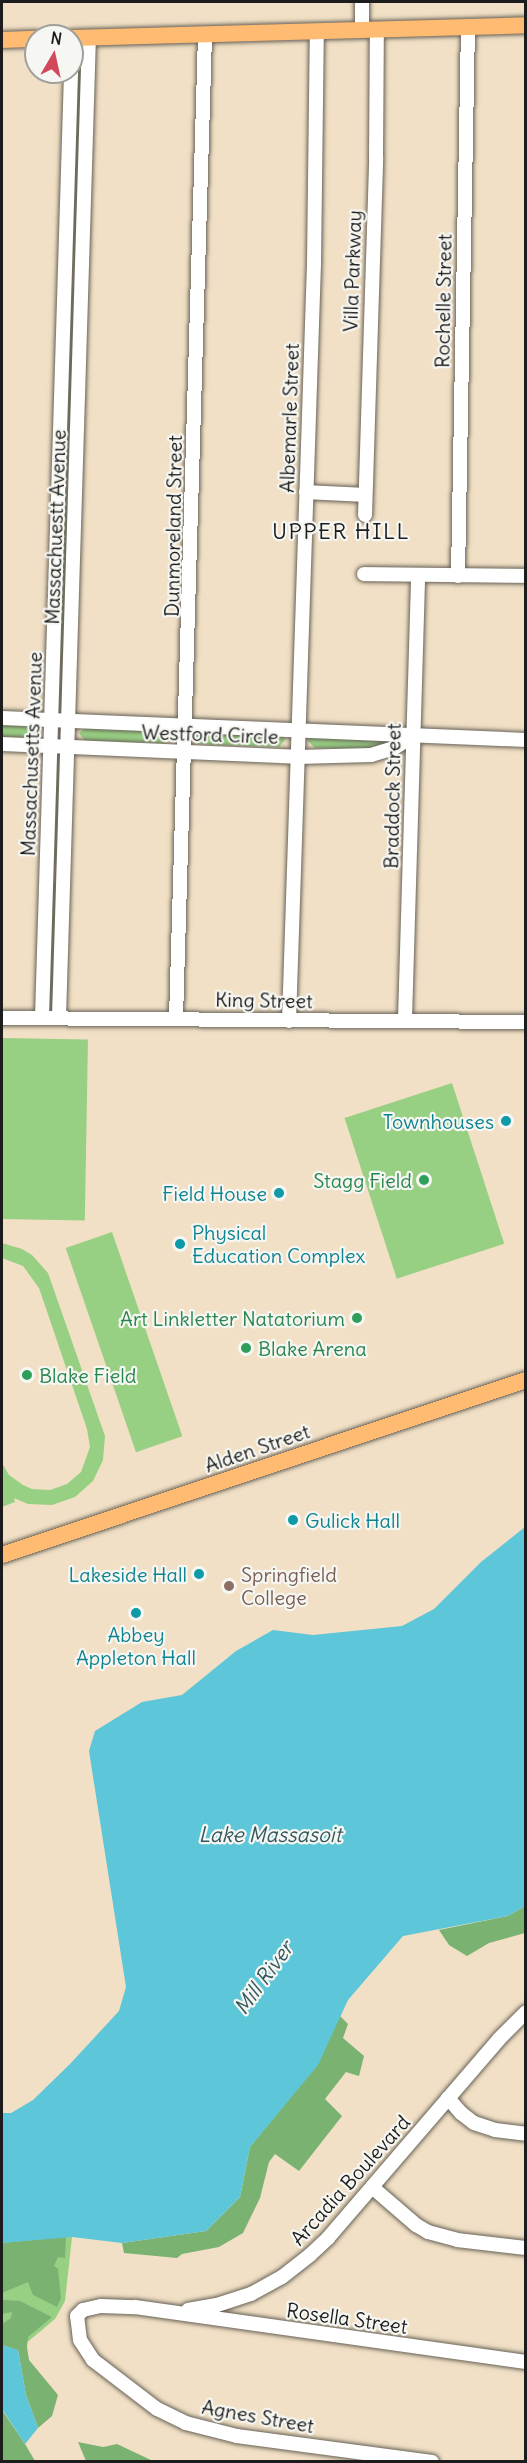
<!DOCTYPE html>
<style>
body{margin:0}
#map{position:relative;width:527px;height:2463px;overflow:hidden;background:#f1e0c5;font-family:Delius,sans-serif}
div>[style]{position:absolute}
[style*='--x']{left:calc(var(--x)*1px);top:calc(var(--y)*1px);width:calc(var(--w)*1px);rotate:calc(var(--a)*1deg)}
.green>*{inset:0;background:#98d083;transform-origin:0 0}
.forest>*{inset:0;background:#7ab271}
.water>*{inset:0;background:#5dc6d8}
.roads{filter:drop-shadow(0 0 2px #676157) drop-shadow(0 0 2px #676157)}
.minor>*{height:14px;margin:-7px;padding:0 7px;transform-origin:7px;border-radius:7px;background:#fff}
.major>*{height:16px;margin:-8px;padding:0 8px;transform-origin:8px;border-radius:8px;background:#ffbb71}
.dots>*{width:16px;height:16px;translate:-50% -50%;box-sizing:border-box;border:3px solid #f6f6f2;border-radius:50%}
span{translate:-50% -50%;white-space:nowrap;text-align:center;line-height:1.15;-webkit-text-stroke:4.5px #f6f6f2;paint-order:stroke}
.street-label{font-size:20px;color:#1c1c1c}
.culture-label{font-size:20px;color:#0d838f}
.right{translate:-100% -50%;text-align:right}
.left{translate:0 -50%;text-align:left}
.leisure-label{font-size:20px;color:#27864d}
.education-label{font-size:20px;color:#785e54}
.water-label{font-size:21px;color:#33585e;font-style:italic}
.quarter-label{font-size:22px;color:#1c1c1c;letter-spacing:1.5px}
.frame{position:absolute;inset:0;border:3px solid #1c1c1c;pointer-events:none}
.north{position:absolute;left:24px;top:24px;width:60px;height:60px;box-sizing:border-box;background:#f6f6f2;border:2px solid #9f9f9c;border-radius:50%;rotate:9deg;font-size:16px;font-weight:700;line-height:24px;text-align:center;color:#1c1c1c}
.north::after{content:'';display:block;margin:auto;width:21px;height:27px;background:#d1495b;clip-path:polygon(50% 0,100% 100%,50% 72%,0 100%)}
</style>
<div id="map">
<div class="green">
<div style="clip-path:polygon(79px 63px,82px 65px,75px 258px,71px 256px,76px 69px)"></div>
<div style="clip-path:polygon(71px 286px,76px 289px,68px 479px,65px 477px)"></div>
<div style="clip-path:polygon(65px 506px,69px 508px,63px 709px,60px 710px)"></div>
<div style="clip-path:polygon(2px 725px,38px 727px,39px 737px,36px 739px,2px 738px)"></div>
<div style="clip-path:polygon(86px 728px,169px 732px,173px 739px,165px 743px,85px 741px,79px 733px)"></div>
<div style="clip-path:polygon(196px 732px,284px 736px,285px 740px,279px 747px,198px 744px,194px 740px)"></div>
<div style="clip-path:polygon(311px 736px,400px 741px,367px 749px,315px 748px,308px 741px)"></div>
<div style="clip-path:polygon(59px 756px,59px 863px,56px 865px,53px 863px,56px 758px)"></div>
<div style="clip-path:polygon(55px 882px,58px 884px,52px 1003px,49px 1001px,52px 883px)"></div>
<div style="left:2px;top:1038px;width:86px;height:181px;rotate:1deg"></div>
<div style="left:452px;top:1083px;width:169px;height:113px;rotate:72deg"></div>
<div style="left:112px;top:1232px;width:216px;height:49px;rotate:71deg"></div>
<div style="clip-path:polygon(2px 1243px,22px 1249px,32px 1255px,48px 1273px,105px 1436px,103px 1460px,93px 1481px,75px 1497px,52px 1505px,28px 1504px,14px 1498px,15px 1502px,2px 1507px,2px 1463px,9px 1475px,23px 1485px,32px 1489px,50px 1490px,67px 1484px,81px 1472px,90px 1447px,87px 1429px,39px 1288px,23px 1266px,2px 1258px)"></div>
<div style="clip-path:polygon(72px 2237px,65px 2301px,55px 2319px,18px 2350px,2px 2345px,2px 2239px)"></div>
</div>
<div class="forest">
<div style="clip-path:polygon(525px 1906px,525px 1933px,489px 1943px,467px 1956px,449px 1945px,439px 1930px,508px 1916px)"></div>
<div style="clip-path:polygon(340px 2016px,348px 2024px,343px 2038px,364px 2056px,359px 2076px,346px 2072px,325px 2099px,342px 2116px,299px 2171px,275px 2154px,269px 2162px,260px 2198px,243px 2233px,219px 2247px,182px 2254px,177px 2258px,124px 2253px,122px 2243px,206px 2231px,240px 2197px,250px 2147px,317px 2065px)"></div>
<div style="clip-path:polygon(66px 2237px,65px 2258px,58px 2257px,54px 2266px,58px 2269px,61px 2298px,57px 2307px,33px 2295px,28px 2282px,2px 2293px,2px 2243px)"></div>
<div style="clip-path:polygon(2px 2300px,20px 2301px,52px 2317px,28px 2337px,27px 2347px,29px 2360px,58px 2395px,52px 2416px,38px 2428px,26px 2395px,18px 2350px,2px 2345px,2px 2324px,11px 2318px,12px 2312px,2px 2314px)"></div>
<div style="clip-path:polygon(2px 2410px,25px 2444px,35px 2461px,2px 2461px)"></div>
<div style="clip-path:polygon(78px 2442px,103px 2447px,117px 2444px,153px 2461px,86px 2461px)"></div>
</div>
<div class="water">
<div style="clip-path:polygon(525px 1527px,525px 1906px,508px 1916px,403px 1936px,348px 2000px,318px 2065px,250px 2147px,240px 2197px,206px 2231px,122px 2243px,72px 2237px,2px 2243px,2px 2113px,11px 2113px,33px 2100px,70px 2064px,119px 2011px,126px 1987px,89px 1751px,95px 1731px,142px 1702px,182px 1695px,236px 1651px,273px 1630px,313px 1635px,402px 1626px,434px 1609px,481px 1562px)"></div>
<div style="clip-path:polygon(2px 2345px,18px 2350px,26px 2395px,38px 2428px,25px 2444px,2px 2409px)"></div>
</div>
<div class="roads">
<div class="minor">
<div style="--x:362;--y:30;--w:28;--a:-90"></div>
<div style="--x:306;--y:492;--w:59;--a:2.9"></div>
<div style="--x:365;--y:515;--w:358;--a:-88.2"></div>
<div style="--x:376;--y:157;--w:128;--a:-89.6"></div>
<div style="--x:364;--y:574;--w:162;--a:0.7"></div>
<div style="--x:458;--y:576;--w:549;--a:-88.96"></div>
<div style="--x:2;--y:718;--w:524;--a:2.4"></div>
<div style="--x:2;--y:744;--w:295;--a:2.5"></div>
<div style="--x:297;--y:757;--w:74;--a:-1.5"></div>
<div style="--x:371;--y:755;--w:24;--a:-17"></div>
<div style="--x:394;--y:748;--w:22;--a:-32"></div>
<div style="--x:42;--y:1017;--w:945;--a:-88.24"></div>
<div style="--x:59;--y:1017;--w:980;--a:-88.25"></div>
<div style="--x:2;--y:1018;--w:524;--a:0.44"></div>
<div style="--x:176;--y:1018;--w:983;--a:-88.31"></div>
<div style="--x:405;--y:1019;--w:444;--a:-88.3"></div>
<div style="--x:289;--y:1021;--w:757;--a:-88.11"></div>
<div style="--x:314;--y:264;--w:232;--a:-89.3"></div>
<div style="--x:448;--y:2098;--w:20;--a:49"></div>
<div style="--x:461;--y:2113;--w:16;--a:38"></div>
<div style="--x:474;--y:2123;--w:22;--a:18"></div>
<div style="--x:495;--y:2130;--w:31;--a:7"></div>
<div style="--x:372;--y:2187;--w:58;--a:40.8"></div>
<div style="--x:416;--y:2225;--w:14;--a:30"></div>
<div style="--x:428;--y:2232;--w:30;--a:15"></div>
<div style="--x:457;--y:2240;--w:69;--a:6.6"></div>
<div style="--x:188;--y:2310;--w:29;--a:-10"></div>
<div style="--x:217;--y:2305;--w:36;--a:-18"></div>
<div style="--x:251;--y:2294;--w:35;--a:-29"></div>
<div style="--x:282;--y:2277;--w:36;--a:-38"></div>
<div style="--x:310;--y:2255;--w:25;--a:-43"></div>
<div style="--x:328;--y:2238;--w:262;--a:-49.3"></div>
<div style="--x:499;--y:2039;--w:38;--a:-45"></div>
<div style="--x:432;--y:2462;--w:197;--a:-172.4"></div>
<div style="--x:237;--y:2436;--w:53;--a:-165.7"></div>
<div style="--x:186;--y:2423;--w:32;--a:-154"></div>
<div style="--x:157;--y:2409;--w:81;--a:-142.6"></div>
<div style="--x:93;--y:2360;--w:24;--a:-123"></div>
<div style="--x:80;--y:2340;--w:24;--a:-97"></div>
<div style="--x:77;--y:2316;--w:8;--a:-45"></div>
<div style="--x:83;--y:2310;--w:18;--a:-13"></div>
<div style="--x:101;--y:2306;--w:34;--a:2"></div>
<div style="--x:135;--y:2307;--w:395;--a:8"></div>
</div>
<div class="major">
<div style="--x:72;--y:38;--w:454;--a:-1.6"></div>
<div style="--x:2;--y:40;--w:34;--a:-2"></div>
<div style="--x:2;--y:1555;--w:552;--a:-18.47"></div>
</div>
</div>
<div class="dots">
<div style="left:506px;top:1121px;background:#0f9aa8"></div>
<div style="left:424px;top:1180px;background:#2e9e5b"></div>
<div style="left:279px;top:1193px;background:#0f9aa8"></div>
<div style="left:180px;top:1244px;background:#0f9aa8"></div>
<div style="left:357px;top:1318px;background:#2e9e5b"></div>
<div style="left:246px;top:1348px;background:#2e9e5b"></div>
<div style="left:27px;top:1375px;background:#2e9e5b"></div>
<div style="left:293px;top:1520px;background:#0f9aa8"></div>
<div style="left:199px;top:1574px;background:#0f9aa8"></div>
<div style="left:229px;top:1586px;background:#8d6e63"></div>
<div style="left:136px;top:1613px;background:#0f9aa8"></div>
</div>
<div class="street-label">
<span style="left:352px;top:271px;rotate:-88deg">Villa Parkway</span>
<span style="left:443px;top:301px;rotate:-89deg">Rochelle Street</span>
<span style="left:289px;top:418px;rotate:-88deg">Albemarle Street</span>
<span style="left:173px;top:526px;rotate:-89deg">Dunmoreland Street</span>
<span style="left:55px;top:527px;rotate:-88deg">Massachuestt Avenue</span>
<span style="left:210px;top:734px;rotate:2deg">Westford Circle</span>
<span style="left:31px;top:754px;rotate:-88deg">Massachusetts Avenue</span>
<span style="left:392px;top:796px;rotate:-89deg">Braddock Street</span>
<span style="left:264px;top:1000px;rotate:1deg">King Street</span>
<span style="left:257px;top:1448px;rotate:-19deg">Alden Street</span>
<span style="left:350px;top:2180px;rotate:-48deg">Arcadia Boulevard</span>
<span style="left:347px;top:2318px;rotate:8deg">Rosella Street</span>
<span style="left:258px;top:2416px;rotate:10deg">Agnes Street</span>
</div>
<div class="culture-label">
<span class="right" style="left:494px;top:1121px">Townhouses</span>
<span class="right" style="left:267px;top:1193px">Field House</span>
<span class="left" style="left:192px;top:1244px">Physical<br>Education Complex</span>
<span class="left" style="left:305px;top:1520px">Gulick Hall</span>
<span class="right" style="left:187px;top:1574px">Lakeside Hall</span>
<span style="left:136px;top:1646px">Abbey<br>Appleton Hall</span>
</div>
<div class="leisure-label">
<span class="right" style="left:412px;top:1180px">Stagg Field</span>
<span class="right" style="left:345px;top:1318px">Art Linkletter Natatorium</span>
<span class="left" style="left:258px;top:1348px">Blake Arena</span>
<span class="left" style="left:39px;top:1375px">Blake Field</span>
</div>
<div class="education-label">
<span class="left" style="left:241px;top:1586px">Springfield<br>College</span>
</div>
<div class="water-label">
<span style="left:270px;top:1835px">Lake Massasoit</span>
<span style="left:264px;top:1978px;rotate:-54deg">Mill River</span>
</div>
<div class="quarter-label">
<span style="left:341px;top:532px">UPPER HILL</span>
</div>
<div class="frame"></div>
<div class="north">N</div>
</div>
